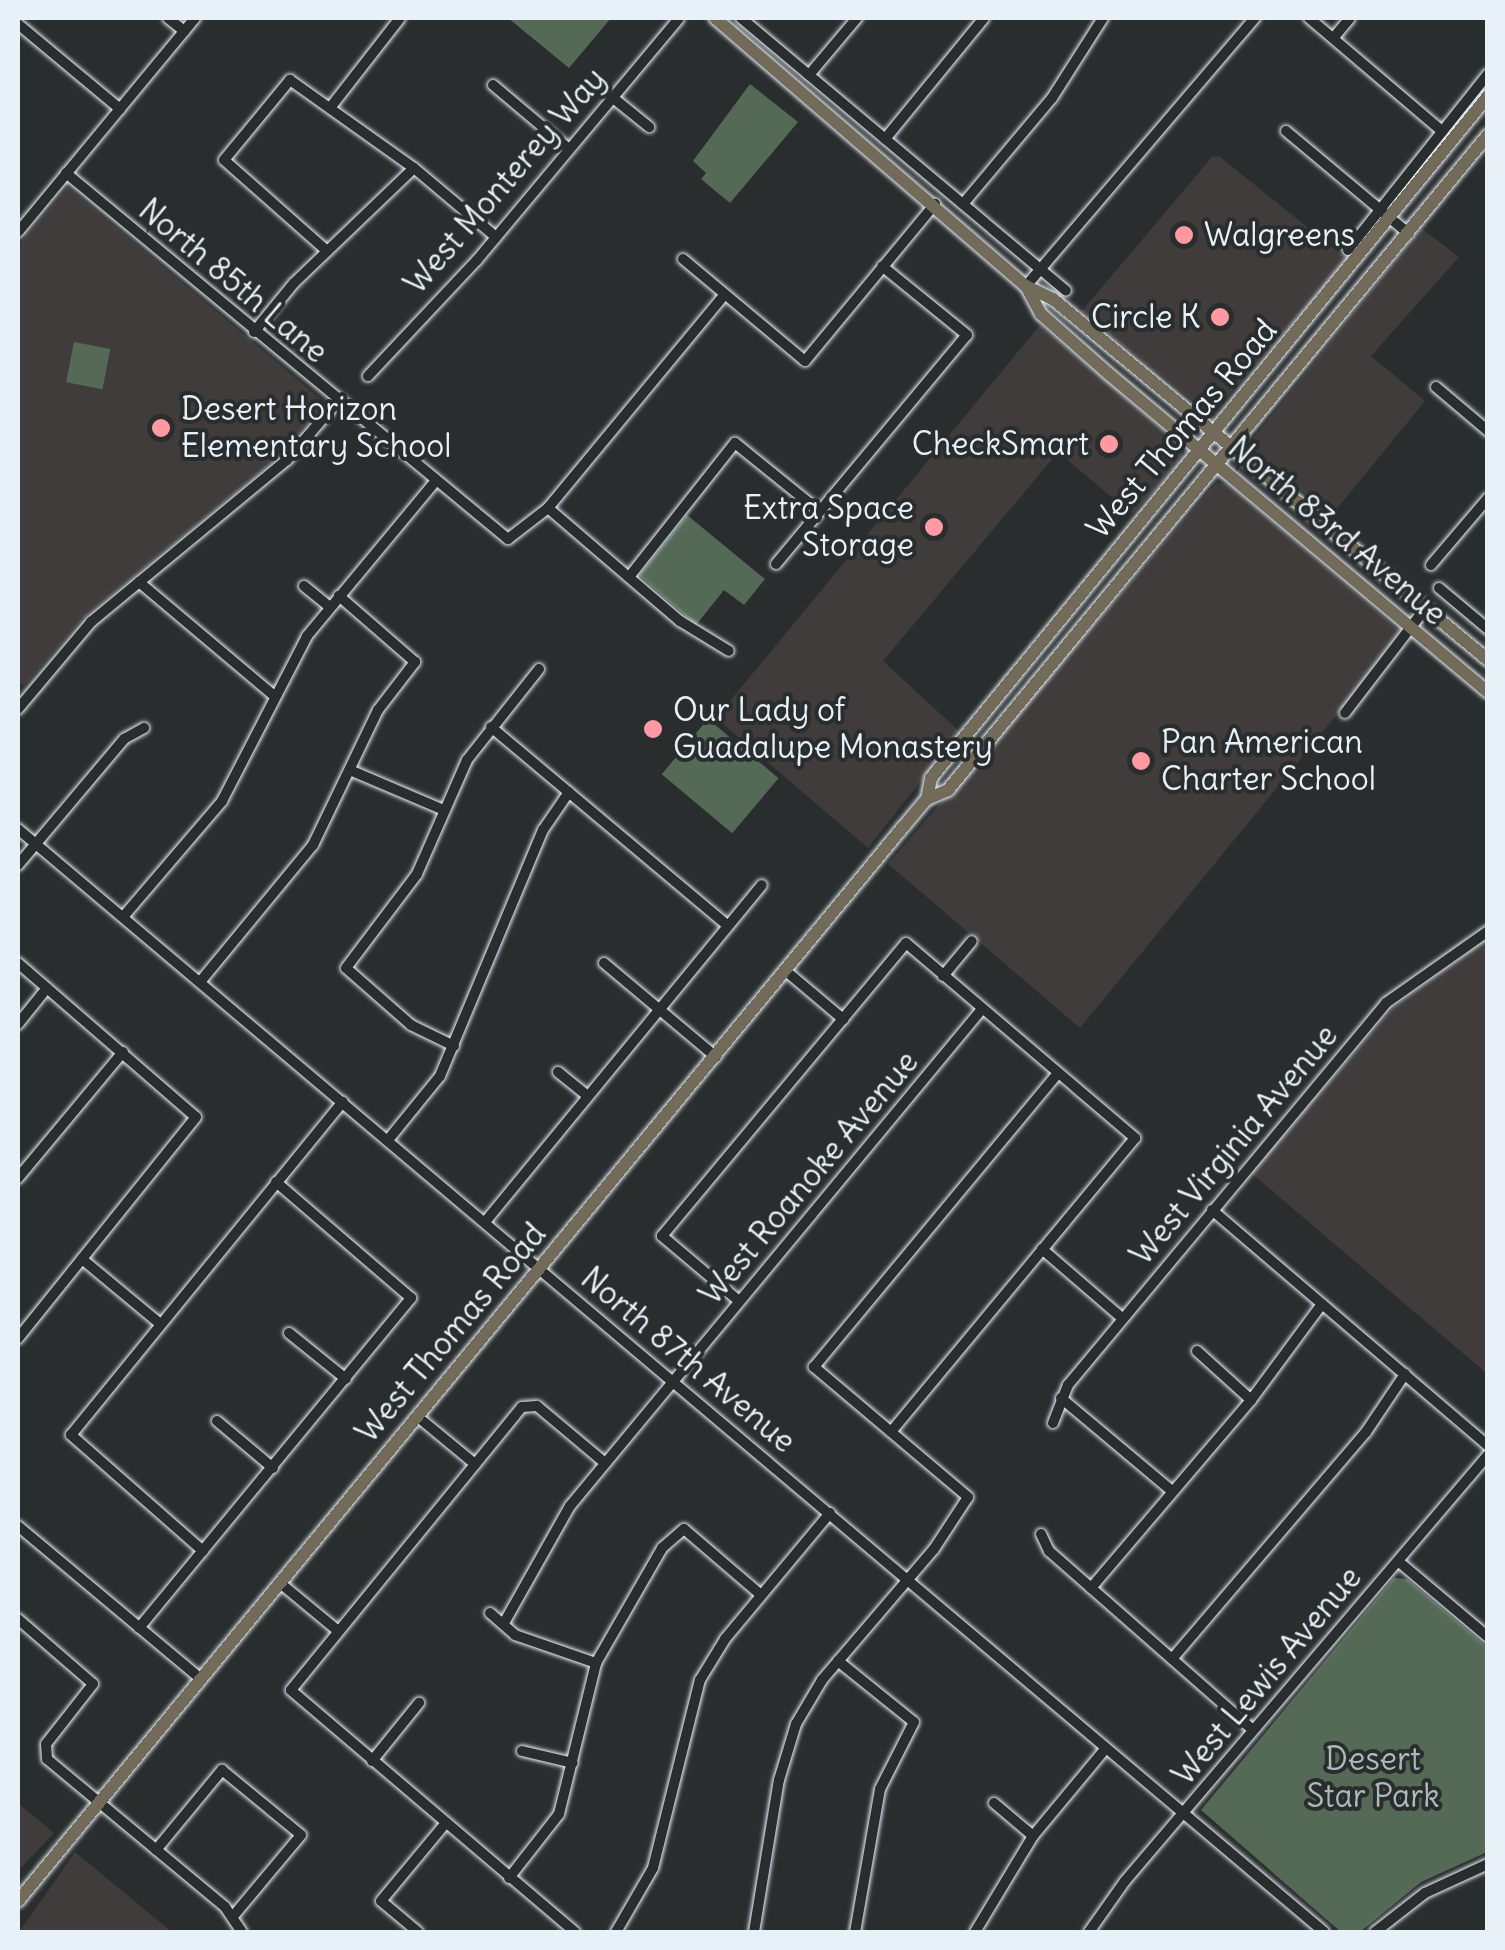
<!DOCTYPE html>
<style>
body{margin:0}
#map{position:relative;width:1505px;height:1950px;overflow:hidden;background:#2a2d2e;font-family:Delius,sans-serif}
div>[style]{position:absolute}
[style*='--x']{left:calc(var(--x)*1px);top:calc(var(--y)*1px);width:calc(var(--w)*1px);rotate:calc(var(--a)*1deg)}
.built>*{inset:0;background:#3f3c3b}
.green>*{inset:0;background:#546a57;transform-origin:0 0}
.roads{filter:drop-shadow(0 0 2px #e8f1f8) drop-shadow(0 0 2px #e8f1f8)}
.minor>*{height:10px;margin:-5px;padding:0 5px;transform-origin:5px;border-radius:5px;background:#2a2d2e}
.major>*{height:12px;margin:-6px;padding:0 6px;transform-origin:6px;border-radius:6px;background:#726b5a}
.dots>*{width:28px;height:28px;translate:-50% -50%;box-sizing:border-box;border:5px solid #2a2d2e;border-radius:50%}
span{translate:-50% -50%;white-space:nowrap;text-align:center;line-height:1.15;-webkit-text-stroke:8px #2a2d2e;paint-order:stroke}
.street-label{font-size:32px;color:#e8f1f8}
.poi-label{font-size:32px;color:#e8f1f8}
.left{translate:0 -50%;text-align:left}
.right{translate:-100% -50%;text-align:right}
.park-label{font-size:32px;color:#adbbb8}
.frame{position:absolute;inset:0;border:20px solid #e8f1f8;pointer-events:none}
</style>
<div id="map">
<div class="built">
<div style="clip-path:polygon(1219px 156px,1348px 260px,1211px 415px,1081px 312px,1212px 157px)"></div>
<div style="clip-path:polygon(68px 187px,324px 402px,280px 456px,85px 616px,25px 685px,18px 684px,18px 246px)"></div>
<div style="clip-path:polygon(1421px 228px,1459px 257px,1371px 356px,1425px 401px,1331px 516px,1255px 451px,1253px 439px)"></div>
<div style="clip-path:polygon(1040px 325px,1180px 444px,1184px 459px,1132px 514px,1058px 452px,883px 661px,960px 732px,868px 848px,716px 718px)"></div>
<div style="clip-path:polygon(1216px 483px,1228px 484px,1403px 634px,1080px 1028px,888px 864px)"></div>
<div style="clip-path:polygon(1487px 939px,1488px 1369px,1485px 1372px,1251px 1173px,1395px 1006px)"></div>
<div style="clip-path:polygon(18px 1803px,54px 1833px,18px 1871px)"></div>
<div style="clip-path:polygon(75px 1852px,172px 1932px,19px 1932px)"></div>
</div>
<div class="green">
<div style="clip-path:polygon(508px 18px,532px 19px,611px 18px,569px 68px)"></div>
<div style="clip-path:polygon(750px 84px,798px 122px,730px 203px,701px 179px,706px 173px,693px 161px)"></div>
<div style="left:74px;top:342px;width:37px;height:41px;rotate:11deg"></div>
<div style="clip-path:polygon(687px 515px,765px 579px,744px 605px,724px 590px,696px 625px,639px 575px)"></div>
<div style="left:708px;top:719px;width:92px;height:72px;rotate:40deg"></div>
<div style="clip-path:polygon(1394px 1578px,1407px 1579px,1487px 1647px,1487px 1852px,1421px 1882px,1360px 1932px,1341px 1932px,1201px 1810px)"></div>
</div>
<div class="roads">
<div class="minor">
<div style="--x:168;--y:18;--w:21;--a:39"></div>
<div style="--x:741;--y:18;--w:424;--a:40"></div>
<div style="--x:1309;--y:18;--w:175;--a:40.4"></div>
<div style="--x:18;--y:24;--w:133;--a:39.8"></div>
<div style="--x:1335;--y:36;--w:23;--a:-50"></div>
<div style="--x:809;--y:75;--w:75;--a:-49.9"></div>
<div style="--x:493;--y:85;--w:99;--a:40.1"></div>
<div style="--x:612;--y:97;--w:48;--a:39"></div>
<div style="--x:330;--y:108;--w:114;--a:-52.1"></div>
<div style="--x:1286;--y:131;--w:160;--a:39.9"></div>
<div style="--x:885;--y:139;--w:156;--a:-50.7"></div>
<div style="--x:66;--y:173;--w:574;--a:39.63"></div>
<div style="--x:508;--y:539;--w:51;--a:-37.8"></div>
<div style="--x:548;--y:508;--w:276;--a:-50.4"></div>
<div style="--x:963;--y:204;--w:138;--a:-50"></div>
<div style="--x:1052;--y:98;--w:95;--a:-57.5"></div>
<div style="--x:18;--y:232;--w:278;--a:-50.4"></div>
<div style="--x:1348;--y:250;--w:225;--a:-51.5"></div>
<div style="--x:327;--y:251;--w:137;--a:-138.5"></div>
<div style="--x:224;--y:160;--w:104;--a:-50.5"></div>
<div style="--x:290;--y:80;--w:152;--a:35.4"></div>
<div style="--x:414;--y:168;--w:107;--a:40.1"></div>
<div style="--x:683;--y:259;--w:159;--a:39.9"></div>
<div style="--x:805;--y:361;--w:204;--a:-50.4"></div>
<div style="--x:1026;--y:286;--w:353;--a:-49.5"></div>
<div style="--x:254;--y:332;--w:63;--a:-50.8"></div>
<div style="--x:294;--y:283;--w:166;--a:-43.8"></div>
<div style="--x:368;--y:376;--w:159;--a:-46.8"></div>
<div style="--x:477;--y:260;--w:315;--a:-50.1"></div>
<div style="--x:1436;--y:387;--w:68;--a:40.2"></div>
<div style="--x:548;--y:508;--w:174;--a:40.6"></div>
<div style="--x:680;--y:621;--w:57;--a:31.5"></div>
<div style="--x:776;--y:564;--w:298;--a:-50.2"></div>
<div style="--x:967;--y:335;--w:109;--a:-140.9"></div>
<div style="--x:1431;--y:565;--w:88;--a:-49.6"></div>
<div style="--x:629;--y:577;--w:171;--a:-51.7"></div>
<div style="--x:735;--y:443;--w:108;--a:39"></div>
<div style="--x:139;--y:582;--w:175;--a:40.1"></div>
<div style="--x:304;--y:586;--w:33;--a:39"></div>
<div style="--x:1439;--y:588;--w:64;--a:39.9"></div>
<div style="--x:18;--y:709;--w:114;--a:-50"></div>
<div style="--x:91;--y:622;--w:254;--a:-39.6"></div>
<div style="--x:287;--y:460;--w:78;--a:-49.2"></div>
<div style="--x:1345;--y:713;--w:130;--a:-52.5"></div>
<div style="--x:491;--y:727;--w:309;--a:40"></div>
<div style="--x:350;--y:770;--w:102;--a:23.1"></div>
<div style="--x:18;--y:829;--w:1709;--a:40.18"></div>
<div style="--x:18;--y:865;--w:165;--a:-49.9"></div>
<div style="--x:124;--y:739;--w:23;--a:-29"></div>
<div style="--x:123;--y:917;--w:153;--a:-49.5"></div>
<div style="--x:222;--y:801;--w:186;--a:-62.7"></div>
<div style="--x:307;--y:636;--w:199;--a:-50.3"></div>
<div style="--x:18;--y:963;--w:235;--a:40.9"></div>
<div style="--x:196;--y:1117;--w:284;--a:128.8"></div>
<div style="--x:604;--y:963;--w:146;--a:40"></div>
<div style="--x:786;--y:971;--w:75;--a:40.1"></div>
<div style="--x:943;--y:976;--w:45;--a:-50.4"></div>
<div style="--x:200;--y:982;--w:178;--a:-50.5"></div>
<div style="--x:313;--y:845;--w:150;--a:-64.3"></div>
<div style="--x:378;--y:710;--w:61;--a:-52.4"></div>
<div style="--x:415;--y:662;--w:101;--a:-139"></div>
<div style="--x:18;--y:1024;--w:46;--a:-51.1"></div>
<div style="--x:454;--y:1046;--w:48;--a:-154"></div>
<div style="--x:411;--y:1025;--w:86;--a:-138.8"></div>
<div style="--x:346;--y:968;--w:118;--a:-52.9"></div>
<div style="--x:417;--y:874;--w:124;--a:-66.3"></div>
<div style="--x:467;--y:760;--w:116;--a:-51.6"></div>
<div style="--x:558;--y:1072;--w:38;--a:39"></div>
<div style="--x:388;--y:1140;--w:82;--a:-50.9"></div>
<div style="--x:440;--y:1076;--w:267;--a:-67.3"></div>
<div style="--x:543;--y:830;--w:46;--a:-55.6"></div>
<div style="--x:18;--y:1178;--w:164;--a:-50.2"></div>
<div style="--x:1212;--y:1210;--w:363;--a:40.5"></div>
<div style="--x:485;--y:1222;--w:436;--a:-50.6"></div>
<div style="--x:1042;--y:1249;--w:106;--a:40.8"></div>
<div style="--x:82;--y:1259;--w:100;--a:39.7"></div>
<div style="--x:739;--y:1301;--w:101;--a:-139.8"></div>
<div style="--x:662;--y:1236;--w:381;--a:-50.2"></div>
<div style="--x:906;--y:943;--w:301;--a:40.4"></div>
<div style="--x:1135;--y:1138;--w:382;--a:129.7"></div>
<div style="--x:289;--y:1333;--w:73;--a:38.9"></div>
<div style="--x:1197;--y:1351;--w:73;--a:42.2"></div>
<div style="--x:1061;--y:1398;--w:145;--a:40"></div>
<div style="--x:418;--y:1417;--w:74;--a:39.5"></div>
<div style="--x:217;--y:1421;--w:73;--a:40"></div>
<div style="--x:1053;--y:1423;--w:41;--a:-68.5"></div>
<div style="--x:1068;--y:1385;--w:497;--a:-50.2"></div>
<div style="--x:1386;--y:1003;--w:125;--a:-35.2"></div>
<div style="--x:18;--y:1526;--w:239;--a:39.9"></div>
<div style="--x:1041;--y:1534;--w:19;--a:65"></div>
<div style="--x:1049;--y:1551;--w:271;--a:41.3"></div>
<div style="--x:203;--y:1551;--w:176;--a:-138.7"></div>
<div style="--x:71;--y:1435;--w:430;--a:-50.8"></div>
<div style="--x:1398;--y:1561;--w:118;--a:40.2"></div>
<div style="--x:280;--y:1583;--w:74;--a:39.5"></div>
<div style="--x:1091;--y:1588;--w:247;--a:-49.6"></div>
<div style="--x:1251;--y:1400;--w:119;--a:-53.5"></div>
<div style="--x:490;--y:1613;--w:33;--a:41"></div>
<div style="--x:515;--y:1635;--w:86;--a:19.1"></div>
<div style="--x:18;--y:1619;--w:99;--a:40.9"></div>
<div style="--x:93;--y:1684;--w:76;--a:128.1"></div>
<div style="--x:46;--y:1744;--w:15;--a:86"></div>
<div style="--x:47;--y:1759;--w:231;--a:39.7"></div>
<div style="--x:225;--y:1907;--w:30;--a:56"></div>
<div style="--x:504;--y:1623;--w:134;--a:-60.6"></div>
<div style="--x:570;--y:1506;--w:646;--a:-50.34"></div>
<div style="--x:139;--y:1628;--w:428;--a:-50.5"></div>
<div style="--x:411;--y:1298;--w:178;--a:-139.3"></div>
<div style="--x:1172;--y:1659;--w:299;--a:-49.5"></div>
<div style="--x:1366;--y:1432;--w:70;--a:-56.1"></div>
<div style="--x:838;--y:1661;--w:97;--a:38.8"></div>
<div style="--x:914;--y:1722;--w:75;--a:116.9"></div>
<div style="--x:880;--y:1789;--w:145;--a:99.9"></div>
<div style="--x:522;--y:1751;--w:52;--a:13.2"></div>
<div style="--x:372;--y:1761;--w:75;--a:-51"></div>
<div style="--x:994;--y:1803;--w:51;--a:40.2"></div>
<div style="--x:156;--y:1850;--w:104;--a:-50.5"></div>
<div style="--x:222;--y:1770;--w:102;--a:39.4"></div>
<div style="--x:301;--y:1835;--w:104;--a:129.9"></div>
<div style="--x:509;--y:1878;--w:81;--a:-52"></div>
<div style="--x:559;--y:1814;--w:155;--a:-76.2"></div>
<div style="--x:596;--y:1663;--w:133;--a:-60.1"></div>
<div style="--x:662;--y:1548;--w:29;--a:-41"></div>
<div style="--x:684;--y:1529;--w:101;--a:40.6"></div>
<div style="--x:418;--y:1932;--w:48;--a:-140"></div>
<div style="--x:381;--y:1901;--w:99;--a:-50.3"></div>
<div style="--x:575;--y:1932;--w:373;--a:-139.6"></div>
<div style="--x:291;--y:1690;--w:365;--a:-50.8"></div>
<div style="--x:522;--y:1407;--w:15;--a:-4"></div>
<div style="--x:537;--y:1406;--w:89;--a:40"></div>
<div style="--x:616;--y:1932;--w:74;--a:-60"></div>
<div style="--x:653;--y:1868;--w:194;--a:-76"></div>
<div style="--x:700;--y:1680;--w:48;--a:-58.6"></div>
<div style="--x:725;--y:1639;--w:164;--a:-50.2"></div>
<div style="--x:754;--y:1932;--w:154;--a:-80.7"></div>
<div style="--x:779;--y:1780;--w:59;--a:-73.1"></div>
<div style="--x:796;--y:1724;--w:51;--a:-59.4"></div>
<div style="--x:822;--y:1680;--w:172;--a:-49.5"></div>
<div style="--x:934;--y:1549;--w:62;--a:-56.8"></div>
<div style="--x:968;--y:1497;--w:202;--a:-139.8"></div>
<div style="--x:814;--y:1367;--w:382;--a:-50.3"></div>
<div style="--x:975;--y:1932;--w:112;--a:-58.9"></div>
<div style="--x:1033;--y:1836;--w:114;--a:-50.3"></div>
<div style="--x:1089;--y:1932;--w:62;--a:-54.8"></div>
<div style="--x:1125;--y:1881;--w:560;--a:-49.57"></div>
<div style="--x:1375;--y:1932;--w:63;--a:-38"></div>
<div style="--x:1425;--y:1893;--w:69;--a:-24.7"></div>
</div>
<div class="major">
<div style="--x:715;--y:18;--w:411;--a:40.8"></div>
<div style="--x:1026;--y:286;--w:30;--a:26"></div>
<div style="--x:1053;--y:299;--w:565;--a:39.69"></div>
<div style="--x:1026;--y:286;--w:32;--a:62"></div>
<div style="--x:1041;--y:314;--w:92;--a:41.5"></div>
<div style="--x:1110;--y:375;--w:493;--a:40"></div>
<div style="--x:927;--y:799;--w:21;--a:-79"></div>
<div style="--x:931;--y:778;--w:881;--a:-50.76"></div>
<div style="--x:18;--y:1901;--w:1393;--a:-50.51"></div>
<div style="--x:904;--y:826;--w:35;--a:-50"></div>
<div style="--x:927;--y:799;--w:23;--a:-23"></div>
<div style="--x:948;--y:790;--w:849;--a:-50.5"></div>
</div>
</div>
<div class="dots">
<div style="left:1184px;top:235px;background:#ff9aa2"></div>
<div style="left:1220px;top:317px;background:#ff9aa2"></div>
<div style="left:161px;top:428px;background:#ff9aa2"></div>
<div style="left:1109px;top:444px;background:#ff9aa2"></div>
<div style="left:934px;top:527px;background:#ff9aa2"></div>
<div style="left:653px;top:729px;background:#ff9aa2"></div>
<div style="left:1141px;top:761px;background:#ff9aa2"></div>
</div>
<div class="street-label">
<span style="left:505px;top:181px;rotate:-49deg">West Monterey Way</span>
<span style="left:233px;top:281px;rotate:40deg">North 85th Lane</span>
<span style="left:1182px;top:429px;rotate:-50deg">West Thomas Road</span>
<span style="left:1337px;top:531px;rotate:40deg">North 83rd Avenue</span>
<span style="left:1234px;top:1145px;rotate:-50deg">West Virginia Avenue</span>
<span style="left:809px;top:1178px;rotate:-50deg">West Roanoke Avenue</span>
<span style="left:451px;top:1333px;rotate:-50deg">West Thomas Road</span>
<span style="left:688px;top:1360px;rotate:40deg">North 87th Avenue</span>
<span style="left:1267px;top:1676px;rotate:-50deg">West Lewis Avenue</span>
</div>
<div class="poi-label">
<span class="left" style="left:1204px;top:235px">Walgreens</span>
<span class="right" style="left:1200px;top:317px">Circle K</span>
<span class="left" style="left:181px;top:428px">Desert Horizon<br>Elementary School</span>
<span class="right" style="left:1089px;top:444px">CheckSmart</span>
<span class="right" style="left:914px;top:527px">Extra Space<br>Storage</span>
<span class="left" style="left:673px;top:729px">Our Lady of<br>Guadalupe Monastery</span>
<span class="left" style="left:1161px;top:761px">Pan American<br>Charter School</span>
</div>
<div class="park-label">
<span style="left:1373px;top:1778px">Desert<br>Star Park</span>
</div>
<div class="frame"></div>
</div>
